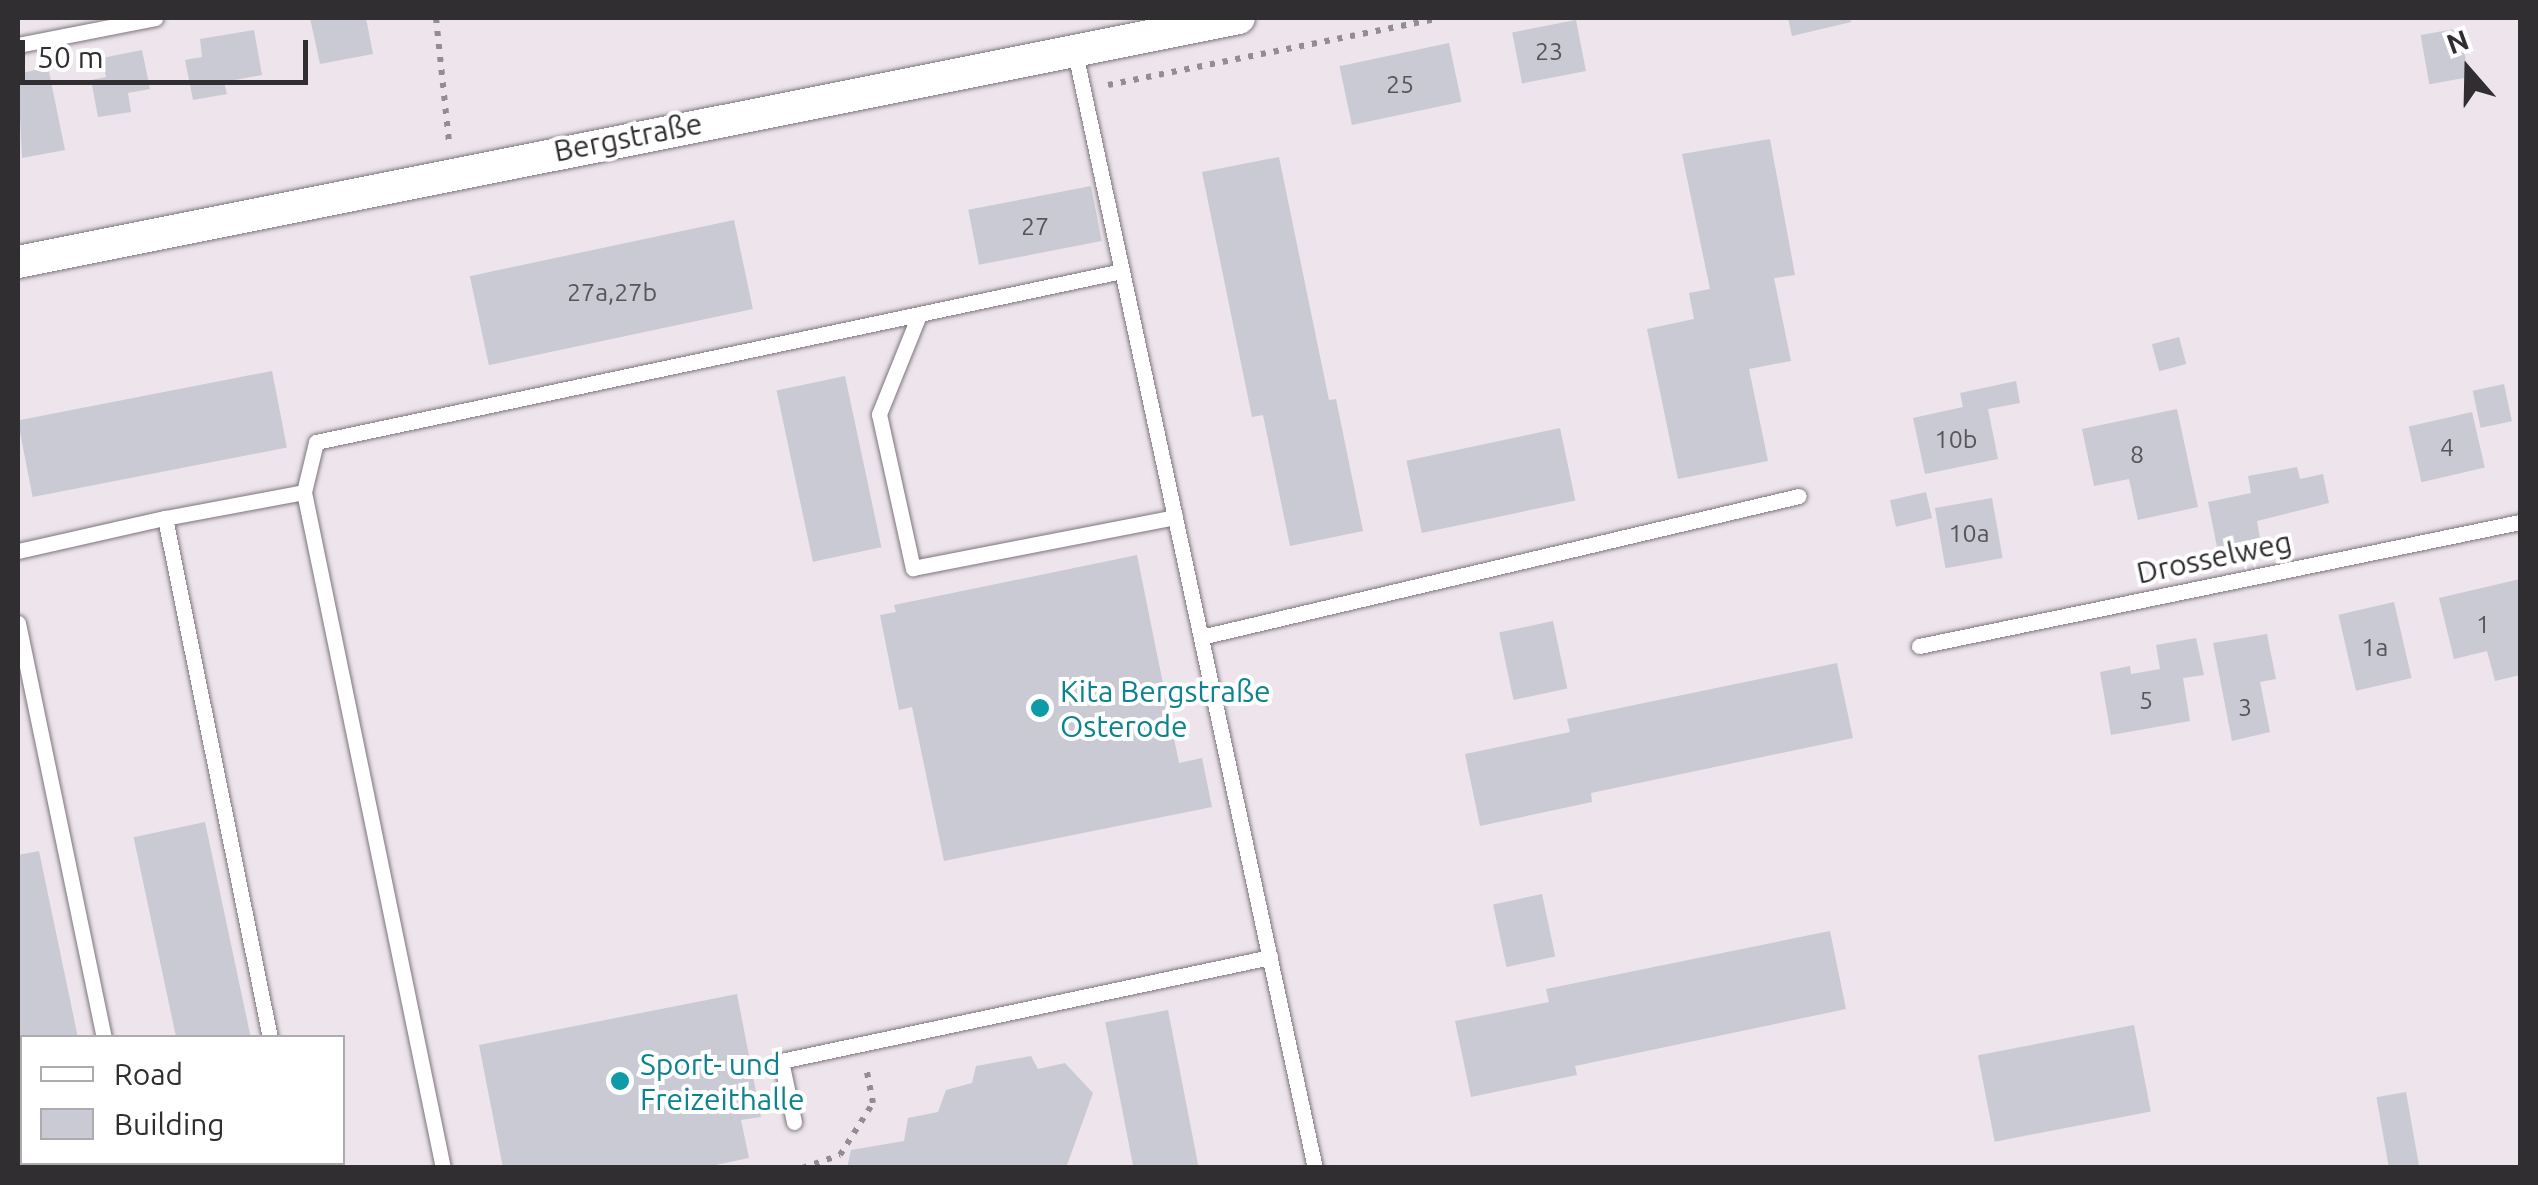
<!DOCTYPE html>
<meta charset="utf-8">
<style>
body{margin:0}
#map{position:relative;width:2538px;height:1185px;overflow:hidden;background:#ede4ec;font-family:Ubuntu,sans-serif}
div>[style]{position:absolute}
[style*='--x']{left:calc(var(--x)*1px);top:calc(var(--y)*1px);width:calc(var(--w)*1px);rotate:calc(var(--a)*1deg)}
.building>*{inset:0;background:#cacad4;transform-origin:0 0}
.path>*{height:6px;margin-top:-3px;transform-origin:0;background:repeating-linear-gradient(90deg,#938d92 0 5px,transparent 0 13px)}
.roads{filter:drop-shadow(0 0 2px #7d757c) drop-shadow(0 0 2px #7d757c)}
.service>*{height:15px;margin:-7.5px;padding:0 7.5px;transform-origin:7.5px;border-radius:7.5px;background:#fff}
.minor>*{height:32px;margin:-16px;padding:0 16px;transform-origin:16px;border-radius:16px;background:#fff}
.dots>*{width:28px;height:28px;translate:-50% -50%;box-sizing:border-box;border:5px solid #fff;border-radius:50%}
span{translate:-50% -50%;white-space:nowrap;text-align:center;line-height:1.15;-webkit-text-stroke:8px #fff;paint-order:stroke}
.number-label{font-size:25px;color:#57555a}
.number-label span{-webkit-text-stroke-width:0}
.street-label{font-size:30px;color:#312e31}
.culture-label{font-size:30px;color:#0d838f}
.left{translate:0 -50%;text-align:left}
.frame{position:absolute;inset:0;border:20px solid #312e31;pointer-events:none}
.legend{position:absolute;left:20px;top:1035px;width:325px;height:130px;box-sizing:border-box;background:#fff;border:2px solid #adabad;margin:0;padding:12px 18px;list-style:none;font-size:30px;color:#312e31}
.legend li{display:flex;align-items:center;gap:20px;height:50px}
.legend b{width:50px;border:2px solid #adabad}
.north{position:absolute;left:2418px;top:20px;width:100px;height:100px;-webkit-text-stroke:8px #fff;paint-order:stroke;rotate:340deg;font-size:28px;font-weight:700;line-height:40px;text-align:center;color:#312e31}
.north::after{content:'';display:block;margin:auto;width:35px;height:45px;background:#312e31;clip-path:polygon(50% 0,100% 100%,50% 72%,0 100%)}
.scale{position:absolute;left:20px;top:40px;width:288px;height:45px;box-sizing:border-box;border:5px solid #312e31;border-top:0;padding-left:12px;font-size:30px;line-height:35px;white-space:nowrap;color:#312e31;-webkit-text-stroke:8px #fff;paint-order:stroke}
</style>
<div id="map">
<div class="building">
<div style="clip-path:polygon(310px 18px,366px 18px,373px 54px,320px 64px)"></div>
<div style="clip-path:polygon(1788px 18px,1850px 18px,1851px 22px,1792px 36px)"></div>
<div style="left:1576px;top:20px;width:52px;height:65px;rotate:79deg"></div>
<div style="left:2460px;top:28px;width:50px;height:40px;rotate:80deg"></div>
<div style="clip-path:polygon(254px 30px,262px 75px,224px 82px,227px 94px,193px 100px,185px 60px,202px 57px,200px 39px)"></div>
<div style="left:1449px;top:43px;width:60px;height:112px;rotate:78deg"></div>
<div style="clip-path:polygon(142px 50px,150px 89px,128px 93px,131px 112px,98px 117px,91px 80px,106px 77px,102px 58px)"></div>
<div style="clip-path:polygon(48px 67px,65px 150px,22px 158px,18px 74px)"></div>
<div style="clip-path:polygon(1770px 139px,1795px 275px,1774px 278px,1791px 361px,1749px 369px,1768px 461px,1678px 479px,1647px 329px,1694px 319px,1689px 293px,1710px 289px,1682px 154px)"></div>
<div style="clip-path:polygon(1279px 157px,1329px 400px,1336px 399px,1363px 531px,1290px 546px,1263px 415px,1252px 417px,1202px 172px)"></div>
<div style="left:1091px;top:186px;width:56px;height:125px;rotate:79deg"></div>
<div style="left:734px;top:220px;width:91px;height:270px;rotate:78deg"></div>
<div style="left:2179px;top:337px;width:28px;height:28px;rotate:75deg"></div>
<div style="left:272px;top:371px;width:78px;height:259px;rotate:79deg"></div>
<div style="left:845px;top:376px;width:175px;height:70px;rotate:78deg"></div>
<div style="clip-path:polygon(2016px 381px,2020px 403px,1988px 409px,1998px 459px,1925px 474px,1913px 418px,1963px 407px,1960px 393px)"></div>
<div style="left:2504px;top:384px;width:38px;height:32px;rotate:78deg"></div>
<div style="clip-path:polygon(2177px 409px,2198px 507px,2138px 520px,2129px 479px,2094px 486px,2082px 429px)"></div>
<div style="left:2472px;top:412px;width:57px;height:65px;rotate:77deg"></div>
<div style="left:1560px;top:428px;width:74px;height:157px;rotate:78deg"></div>
<div style="clip-path:polygon(2297px 467px,2300px 479px,2323px 474px,2329px 503px,2257px 521px,2260px 538px,2217px 547px,2208px 502px,2251px 493px,2248px 476px)"></div>
<div style="left:1926px;top:492px;width:27px;height:37px;rotate:77deg"></div>
<div style="left:1992px;top:498px;width:61px;height:58px;rotate:80deg"></div>
<div style="clip-path:polygon(1137px 555px,1179px 763px,1202px 758px,1212px 807px,944px 861px,912px 707px,899px 710px,880px 615px,896px 612px,894px 605px)"></div>
<div style="clip-path:polygon(2520px 579px,2520px 675px,2495px 681px,2487px 651px,2454px 659px,2439px 598px)"></div>
<div style="left:2394px;top:602px;width:78px;height:57px;rotate:77deg"></div>
<div style="left:1553px;top:621px;width:69px;height:55px;rotate:78deg"></div>
<div style="clip-path:polygon(2267px 634px,2276px 679px,2260px 682px,2270px 732px,2232px 741px,2213px 643px)"></div>
<div style="clip-path:polygon(2196px 638px,2204px 675px,2183px 678px,2190px 721px,2111px 735px,2100px 672px,2130px 666px,2131px 674px,2160px 669px,2156px 645px)"></div>
<div style="clip-path:polygon(1837px 663px,1853px 738px,1591px 793px,1592px 802px,1480px 826px,1465px 754px,1570px 732px,1567px 719px)"></div>
<div style="left:205px;top:822px;width:220px;height:73px;rotate:78deg"></div>
<div style="clip-path:polygon(39px 851px,78px 1038px,22px 1038px,22px 1162px,104px 1162px,105px 1168px,18px 1168px,18px 855px)"></div>
<div style="left:1542px;top:894px;width:64px;height:50px;rotate:78deg"></div>
<div style="clip-path:polygon(1830px 931px,1846px 1009px,1575px 1066px,1577px 1075px,1471px 1097px,1455px 1021px,1549px 1002px,1546px 989px)"></div>
<div style="clip-path:polygon(737px 994px,761px 1117px,741px 1120px,749px 1158px,701px 1168px,503px 1168px,479px 1045px)"></div>
<div style="left:1168px;top:1010px;width:161px;height:64px;rotate:79deg"></div>
<div style="left:2134px;top:1025px;width:88px;height:159px;rotate:79deg"></div>
<div style="clip-path:polygon(1031px 1056px,1038px 1069px,1065px 1063px,1093px 1093px,1066px 1168px,847px 1168px,851px 1150px,904px 1141px,908px 1118px,938px 1112px,946px 1090px,972px 1083px,976px 1066px)"></div>
<div style="left:2406px;top:1092px;width:77px;height:30px;rotate:80deg"></div>
<div style="left:200px;top:1162px;width:75px;height:6px"></div>
</div>
<div class="path">
<div style="--x:436;--y:18;--w:124;--a:84"></div>
<div style="--x:1108;--y:85;--w:338;--a:-11.4"></div>
<div style="--x:802;--y:1168;--w:40;--a:-18.9"></div>
<div style="--x:840;--y:1155;--w:62;--a:-57.6"></div>
<div style="--x:873;--y:1103;--w:37;--a:-101"></div>
</div>
<div class="roads">
<div class="service">
<div style="--x:18;--y:45;--w:140;--a:-11.1"></div>
<div style="--x:1074;--y:48;--w:1146;--a:77.86"></div>
<div style="--x:919;--y:315;--w:107;--a:112"></div>
<div style="--x:879;--y:414;--w:158;--a:77.6"></div>
<div style="--x:913;--y:568;--w:267;--a:-11"></div>
<div style="--x:165;--y:518;--w:141;--a:-10.6"></div>
<div style="--x:18;--y:551;--w:151;--a:-12.7"></div>
<div style="--x:165;--y:518;--w:530;--a:78.58"></div>
<div style="--x:18;--y:623;--w:424;--a:78.3"></div>
<div style="--x:1201;--y:637;--w:614;--a:-13.27"></div>
<div style="--x:1919;--y:646;--w:614;--a:-11.66"></div>
<div style="--x:794;--y:1122;--w:62;--a:-102"></div>
<div style="--x:781;--y:1061;--w:500;--a:-12"></div>
<div style="--x:131;--y:1162;--w:6;--a:81"></div>
<div style="--x:295;--y:1162;--w:6;--a:81"></div>
<div style="--x:443;--y:1168;--w:690;--a:-101.62"></div>
<div style="--x:304;--y:492;--w:51;--a:-76.5"></div>
<div style="--x:316;--y:442;--w:824;--a:-11.98"></div>
</div>
<div class="minor">
<div style="--x:18;--y:262;--w:1245;--a:-11.3"></div>
</div>
</div>
<div class="dots">
<div style="left:1040px;top:708px;background:#0f9aa8"></div>
<div style="left:620px;top:1081px;background:#0f9aa8"></div>
</div>
<div class="number-label">
<span style="left:1549px;top:51px">23</span>
<span style="left:1400px;top:84px">25</span>
<span style="left:1035px;top:226px">27</span>
<span style="left:612px;top:292px">27a,27b</span>
<span style="left:1956px;top:439px">10b</span>
<span style="left:2447px;top:447px">4</span>
<span style="left:2137px;top:454px">8</span>
<span style="left:1969px;top:533px">10a</span>
<span style="left:2483px;top:624px">1</span>
<span style="left:2375px;top:647px">1a</span>
<span style="left:2146px;top:700px">5</span>
<span style="left:2245px;top:707px">3</span>
</div>
<div class="street-label">
<span style="left:628px;top:137px;rotate:-11deg">Bergstraße</span>
<span style="left:2214px;top:557px;rotate:-12deg">Drosselweg</span>
</div>
<div class="culture-label">
<span class="left" style="left:1060px;top:708px">Kita Bergstraße<br>Osterode</span>
<span class="left" style="left:640px;top:1081px">Sport- und<br>Freizeithalle</span>
</div>
<div class="frame"></div>
<ul class="legend">
<li><b style="height:12px;background:#fff"></b>Road</li>
<li><b style="height:28px;background:#cacad4"></b>Building</li>
</ul>
<div class="north">N</div>
<div class="scale">50 m</div>
</div>
